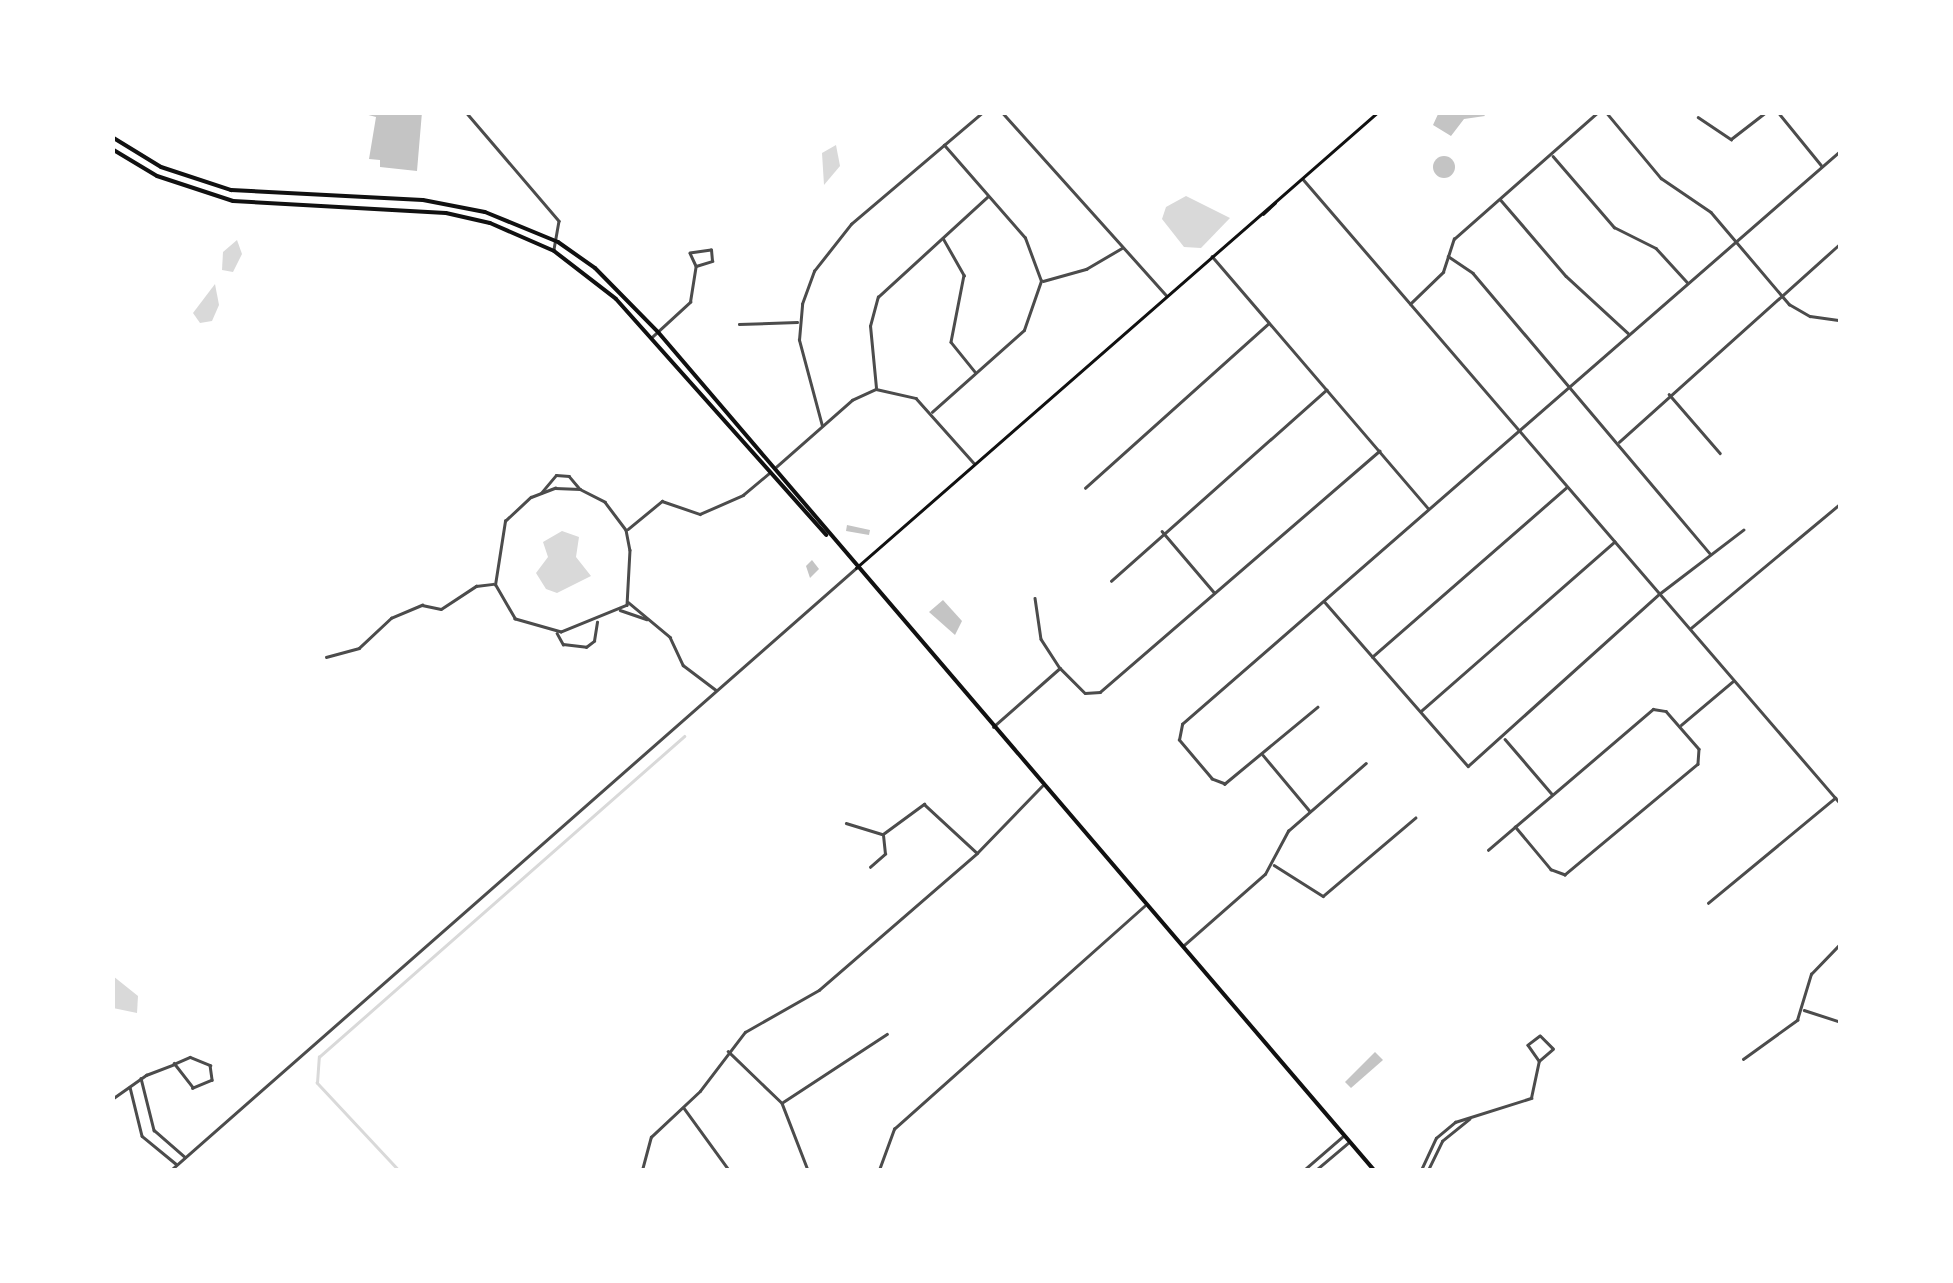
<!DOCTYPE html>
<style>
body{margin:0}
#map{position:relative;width:1953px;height:1283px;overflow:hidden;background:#fff;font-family:Lato,sans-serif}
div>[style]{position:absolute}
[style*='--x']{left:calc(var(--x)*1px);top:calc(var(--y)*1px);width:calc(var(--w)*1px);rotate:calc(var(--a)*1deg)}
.water>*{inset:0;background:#d9d9d9}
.stream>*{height:2.5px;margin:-1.25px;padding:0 1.25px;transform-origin:1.25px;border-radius:1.25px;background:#d9d9d9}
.building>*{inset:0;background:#c4c4c4}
.round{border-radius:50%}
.minor>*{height:2.5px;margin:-1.25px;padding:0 1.25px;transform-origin:1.25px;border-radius:1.25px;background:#4c4c4c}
.tertiary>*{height:2.5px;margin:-1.25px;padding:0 1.25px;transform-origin:1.25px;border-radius:1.25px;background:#4c4c4c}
.secondary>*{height:2.5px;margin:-1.25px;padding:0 1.25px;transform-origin:1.25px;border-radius:1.25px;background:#111}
.primary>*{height:4px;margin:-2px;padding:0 2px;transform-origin:2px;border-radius:2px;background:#111}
span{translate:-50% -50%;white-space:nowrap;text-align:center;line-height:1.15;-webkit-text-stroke:9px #fff;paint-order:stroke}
.frame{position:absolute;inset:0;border:115px solid #fff;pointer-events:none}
</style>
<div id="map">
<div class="water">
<div style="clip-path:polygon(836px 145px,840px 166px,824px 185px,822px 153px)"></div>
<div style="clip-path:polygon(1186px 196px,1230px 218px,1201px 248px,1184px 247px,1162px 219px,1166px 207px)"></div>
<div style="clip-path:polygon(237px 240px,242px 254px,233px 272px,222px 270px,223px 252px)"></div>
<div style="clip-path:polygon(215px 284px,219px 305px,212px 321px,200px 323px,193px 313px)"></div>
<div style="clip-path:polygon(562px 531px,579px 537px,576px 557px,591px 576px,557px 593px,546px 589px,536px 573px,548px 557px,543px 542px)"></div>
<div style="clip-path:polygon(113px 976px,138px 996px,137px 1013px,113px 1008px)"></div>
</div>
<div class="stream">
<div style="--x:398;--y:1170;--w:119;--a:-133"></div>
<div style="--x:317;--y:1083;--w:26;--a:-86"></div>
<div style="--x:319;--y:1057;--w:486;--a:-41.3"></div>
</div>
<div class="building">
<div style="clip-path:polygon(357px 112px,422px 112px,417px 171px,380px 167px,380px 160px,369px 159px,376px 117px)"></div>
<div style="clip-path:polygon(1439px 112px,1482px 112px,1485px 116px,1464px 119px,1451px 136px,1433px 125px)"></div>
<div class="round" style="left:1433px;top:156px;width:22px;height:22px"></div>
<div style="clip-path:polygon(847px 525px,870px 530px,869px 535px,846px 531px)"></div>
<div style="clip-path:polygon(812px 560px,819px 569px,810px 578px,806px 566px)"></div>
<div style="clip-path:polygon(943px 600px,962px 621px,955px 635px,929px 612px)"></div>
<div style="clip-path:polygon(1375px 1052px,1383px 1060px,1351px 1088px,1345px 1082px)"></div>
</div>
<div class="minor">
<div style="--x:725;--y:112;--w:34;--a:0"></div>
<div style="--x:1002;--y:112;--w:246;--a:48.1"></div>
<div style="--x:1606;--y:112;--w:86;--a:50.2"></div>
<div style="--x:1661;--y:178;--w:60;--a:34.2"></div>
<div style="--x:1711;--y:212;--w:121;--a:49.7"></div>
<div style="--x:1789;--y:304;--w:24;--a:30"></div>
<div style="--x:1810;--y:316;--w:30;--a:8"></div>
<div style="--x:1778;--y:112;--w:68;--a:50.9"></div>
<div style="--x:1698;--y:117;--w:40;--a:34"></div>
<div style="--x:1731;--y:139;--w:44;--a:-37.6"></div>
<div style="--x:1553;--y:156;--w:94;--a:49.3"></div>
<div style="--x:1614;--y:227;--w:47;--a:26.6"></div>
<div style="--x:1656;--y:248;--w:46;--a:47.6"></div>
<div style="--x:1303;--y:179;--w:823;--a:49.29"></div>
<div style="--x:1500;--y:199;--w:101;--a:49.4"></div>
<div style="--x:1566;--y:276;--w:84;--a:42.6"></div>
<div style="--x:943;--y:238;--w:43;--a:60.4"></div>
<div style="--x:964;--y:275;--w:68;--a:101"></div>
<div style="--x:951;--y:342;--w:38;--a:51"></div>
<div style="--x:1212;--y:256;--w:332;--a:49.4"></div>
<div style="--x:1448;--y:256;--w:30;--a:34"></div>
<div style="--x:1473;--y:273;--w:367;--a:49.8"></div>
<div style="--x:1043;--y:281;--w:45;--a:-15.6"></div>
<div style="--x:1086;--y:269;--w:42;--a:-30.3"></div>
<div style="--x:1410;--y:304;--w:46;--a:-44.1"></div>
<div style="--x:1443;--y:272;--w:35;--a:-72"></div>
<div style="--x:1454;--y:239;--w:192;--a:-41.4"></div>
<div style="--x:739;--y:324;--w:58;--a:-2"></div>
<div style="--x:652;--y:337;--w:52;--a:-42.6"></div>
<div style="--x:690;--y:302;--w:36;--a:-81"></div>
<div style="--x:696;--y:266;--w:17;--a:-17"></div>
<div style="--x:712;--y:261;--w:11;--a:-95"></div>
<div style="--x:711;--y:250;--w:21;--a:172"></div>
<div style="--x:690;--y:253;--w:14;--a:65"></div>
<div style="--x:876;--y:388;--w:62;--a:-95.5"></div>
<div style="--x:870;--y:326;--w:30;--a:-75"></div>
<div style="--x:878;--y:297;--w:148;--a:-42.5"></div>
<div style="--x:1669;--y:394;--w:78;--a:49.2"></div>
<div style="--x:932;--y:412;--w:123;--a:-41.7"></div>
<div style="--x:1024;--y:330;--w:52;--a:-70.9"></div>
<div style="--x:1041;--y:281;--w:46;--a:-110.4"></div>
<div style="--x:1025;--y:238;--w:123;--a:-131.1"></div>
<div style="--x:822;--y:426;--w:89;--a:-105"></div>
<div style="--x:799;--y:340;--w:36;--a:-85"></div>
<div style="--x:802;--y:304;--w:35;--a:-70"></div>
<div style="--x:814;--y:271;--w:60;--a:-51.8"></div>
<div style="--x:851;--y:224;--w:173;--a:-40.3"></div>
<div style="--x:1619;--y:442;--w:297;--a:-41.9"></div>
<div style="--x:776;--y:467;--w:101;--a:-41.4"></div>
<div style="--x:852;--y:400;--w:26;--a:-25"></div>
<div style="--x:876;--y:389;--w:41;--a:12.7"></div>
<div style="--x:916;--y:398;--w:87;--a:48.3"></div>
<div style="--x:555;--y:488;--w:25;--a:2"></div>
<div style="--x:580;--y:489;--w:28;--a:27"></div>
<div style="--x:605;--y:502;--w:35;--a:53"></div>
<div style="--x:626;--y:530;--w:20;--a:79"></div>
<div style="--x:630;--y:550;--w:55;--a:93.1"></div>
<div style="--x:627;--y:605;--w:71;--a:157.8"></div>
<div style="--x:561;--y:632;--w:48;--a:-164.2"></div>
<div style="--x:515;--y:619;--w:39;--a:-120"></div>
<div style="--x:495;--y:585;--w:65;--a:-81.1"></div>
<div style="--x:505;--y:521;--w:35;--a:-43"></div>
<div style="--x:531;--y:497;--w:26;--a:-21"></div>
<div style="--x:1085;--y:488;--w:246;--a:-41.9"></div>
<div style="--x:541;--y:493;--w:23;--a:-50"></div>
<div style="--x:556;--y:475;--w:13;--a:4"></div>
<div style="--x:569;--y:476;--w:16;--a:50"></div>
<div style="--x:628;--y:529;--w:44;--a:-39.5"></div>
<div style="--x:662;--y:501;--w:40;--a:18.9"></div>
<div style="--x:700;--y:514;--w:47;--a:-23.8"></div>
<div style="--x:743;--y:495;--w:35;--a:-40"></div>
<div style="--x:1162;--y:531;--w:80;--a:49.6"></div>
<div style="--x:1111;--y:581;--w:288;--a:-41.6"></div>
<div style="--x:1035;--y:598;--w:41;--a:81.7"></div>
<div style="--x:1041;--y:639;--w:33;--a:57"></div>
<div style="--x:1324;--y:601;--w:219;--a:48.9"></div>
<div style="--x:1468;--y:766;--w:257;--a:-42"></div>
<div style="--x:1659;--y:594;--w:106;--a:-37.3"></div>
<div style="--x:628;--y:602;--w:55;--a:39.8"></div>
<div style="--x:670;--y:637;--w:31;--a:65"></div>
<div style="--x:683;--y:665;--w:41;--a:37.1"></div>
<div style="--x:620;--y:610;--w:28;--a:19"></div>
<div style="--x:1691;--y:628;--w:194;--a:-39.8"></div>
<div style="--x:557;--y:633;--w:13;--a:61"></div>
<div style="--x:563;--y:644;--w:23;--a:7"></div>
<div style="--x:586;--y:647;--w:10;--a:-37"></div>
<div style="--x:594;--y:641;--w:19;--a:-81"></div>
<div style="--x:326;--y:657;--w:34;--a:-15"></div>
<div style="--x:359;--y:648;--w:44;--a:-43.2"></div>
<div style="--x:391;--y:618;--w:34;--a:-23"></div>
<div style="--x:422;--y:605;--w:19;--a:12"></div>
<div style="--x:441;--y:609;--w:42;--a:-33.3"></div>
<div style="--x:476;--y:586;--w:17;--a:-7"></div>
<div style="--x:1372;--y:657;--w:257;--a:-41.1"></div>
<div style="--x:1318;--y:707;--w:121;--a:140.4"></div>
<div style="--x:1225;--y:784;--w:14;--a:-159"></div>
<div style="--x:1212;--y:779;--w:51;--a:-130.2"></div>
<div style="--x:1179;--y:740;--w:16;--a:-79"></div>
<div style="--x:1182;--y:724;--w:873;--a:-41.05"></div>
<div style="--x:1421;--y:711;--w:257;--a:-41.2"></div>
<div style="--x:1681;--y:725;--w:67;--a:-40.1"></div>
<div style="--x:993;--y:727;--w:89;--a:-41.4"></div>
<div style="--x:1060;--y:668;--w:35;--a:45"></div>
<div style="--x:1085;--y:693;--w:15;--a:-4"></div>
<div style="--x:1100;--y:692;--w:369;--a:-40.8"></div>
<div style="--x:1505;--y:739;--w:72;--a:49.5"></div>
<div style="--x:1263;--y:755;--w:72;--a:50.1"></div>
<div style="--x:846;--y:823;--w:37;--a:17"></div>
<div style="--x:883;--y:834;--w:51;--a:-36.2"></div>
<div style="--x:924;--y:804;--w:71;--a:42.7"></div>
<div style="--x:1488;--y:850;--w:217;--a:-40.5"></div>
<div style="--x:1653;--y:709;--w:13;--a:9"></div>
<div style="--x:1666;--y:711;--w:50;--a:49"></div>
<div style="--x:1699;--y:749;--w:15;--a:94"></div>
<div style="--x:1698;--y:764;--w:173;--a:140.2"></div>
<div style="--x:1565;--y:875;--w:15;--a:-160"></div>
<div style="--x:1551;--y:870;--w:56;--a:-129.9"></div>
<div style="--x:1274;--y:865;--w:58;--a:32.3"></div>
<div style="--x:1323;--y:896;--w:121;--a:-40.3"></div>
<div style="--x:870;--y:867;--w:20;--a:-41"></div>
<div style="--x:885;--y:854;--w:18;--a:-96"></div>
<div style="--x:1708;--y:903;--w:165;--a:-39.6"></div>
<div style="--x:1183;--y:946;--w:109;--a:-41.3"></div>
<div style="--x:1265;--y:874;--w:49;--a:-61.9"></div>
<div style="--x:1288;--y:831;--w:103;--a:-41.1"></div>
<div style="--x:1804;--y:1010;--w:38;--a:18"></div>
<div style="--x:728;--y:1051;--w:75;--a:43.9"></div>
<div style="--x:782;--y:1103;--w:72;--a:68.8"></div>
<div style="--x:1743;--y:1059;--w:67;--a:-35.8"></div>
<div style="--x:1797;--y:1020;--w:48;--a:-73.1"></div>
<div style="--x:1811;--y:974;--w:42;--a:-46"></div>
<div style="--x:141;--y:1078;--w:54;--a:76"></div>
<div style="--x:154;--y:1130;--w:41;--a:41.1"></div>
<div style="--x:130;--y:1087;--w:50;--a:76.2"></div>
<div style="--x:142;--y:1136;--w:43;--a:39.3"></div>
<div style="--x:112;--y:1099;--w:42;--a:-35.2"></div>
<div style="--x:146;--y:1075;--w:30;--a:-21"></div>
<div style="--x:174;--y:1064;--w:17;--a:-24"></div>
<div style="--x:190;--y:1057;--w:22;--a:22"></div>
<div style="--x:210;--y:1065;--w:15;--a:82"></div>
<div style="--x:212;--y:1080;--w:21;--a:157"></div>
<div style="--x:193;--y:1088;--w:31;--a:-128"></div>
<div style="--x:783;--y:1102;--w:124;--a:-33.2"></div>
<div style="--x:684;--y:1108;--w:77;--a:54"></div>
<div style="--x:112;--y:1149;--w:14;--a:90"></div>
<div style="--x:642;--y:1170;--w:34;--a:-75"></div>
<div style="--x:651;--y:1137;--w:67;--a:-43.2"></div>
<div style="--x:700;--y:1091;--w:74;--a:-52.7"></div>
<div style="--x:745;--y:1032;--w:85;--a:-29.6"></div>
<div style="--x:819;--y:990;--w:209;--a:-40.9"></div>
<div style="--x:977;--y:853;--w:93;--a:-45.9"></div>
<div style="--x:879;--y:1170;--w:44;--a:-69.9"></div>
<div style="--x:894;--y:1129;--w:335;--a:-41.7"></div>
<div style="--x:1304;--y:1170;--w:50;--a:-41"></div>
<div style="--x:1316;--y:1170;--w:43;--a:-40.3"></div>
<div style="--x:1421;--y:1170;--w:35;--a:-65"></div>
<div style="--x:1436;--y:1138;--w:25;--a:-40"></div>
<div style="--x:1455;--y:1122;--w:80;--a:-17.5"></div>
<div style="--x:1531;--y:1098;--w:38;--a:-78"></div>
<div style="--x:1539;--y:1061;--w:18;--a:-41"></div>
<div style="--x:1553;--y:1049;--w:18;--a:-135"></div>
<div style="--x:1540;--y:1036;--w:15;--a:143"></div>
<div style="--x:1528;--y:1045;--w:19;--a:55"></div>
<div style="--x:1428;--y:1170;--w:32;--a:-64"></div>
<div style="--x:1442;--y:1141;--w:35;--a:-39"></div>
</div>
<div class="tertiary">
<div style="--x:466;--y:112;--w:143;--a:49.5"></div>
<div style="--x:559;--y:221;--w:29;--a:100"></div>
<div style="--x:171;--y:1170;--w:912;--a:-41.31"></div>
</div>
<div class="secondary">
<div style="--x:1263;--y:214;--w:16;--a:-43"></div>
<div style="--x:856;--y:568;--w:693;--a:-41.14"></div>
</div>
<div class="primary">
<div style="--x:112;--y:137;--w:57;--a:31.5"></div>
<div style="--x:161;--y:167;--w:74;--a:18.2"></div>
<div style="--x:231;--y:190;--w:192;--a:3"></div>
<div style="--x:423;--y:200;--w:63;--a:11"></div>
<div style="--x:485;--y:212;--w:79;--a:22.3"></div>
<div style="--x:558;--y:242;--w:45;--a:35.1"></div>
<div style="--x:595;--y:268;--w:90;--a:45.5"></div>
<div style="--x:658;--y:332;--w:1102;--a:49.49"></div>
<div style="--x:112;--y:149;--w:52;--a:31"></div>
<div style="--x:157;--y:176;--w:80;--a:18.2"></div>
<div style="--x:233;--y:201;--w:213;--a:3.2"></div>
<div style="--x:446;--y:213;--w:45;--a:12.8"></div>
<div style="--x:490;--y:223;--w:70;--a:23.6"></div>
<div style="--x:554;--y:251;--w:78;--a:37.7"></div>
<div style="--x:616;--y:299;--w:316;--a:48.3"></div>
</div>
<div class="frame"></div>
</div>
